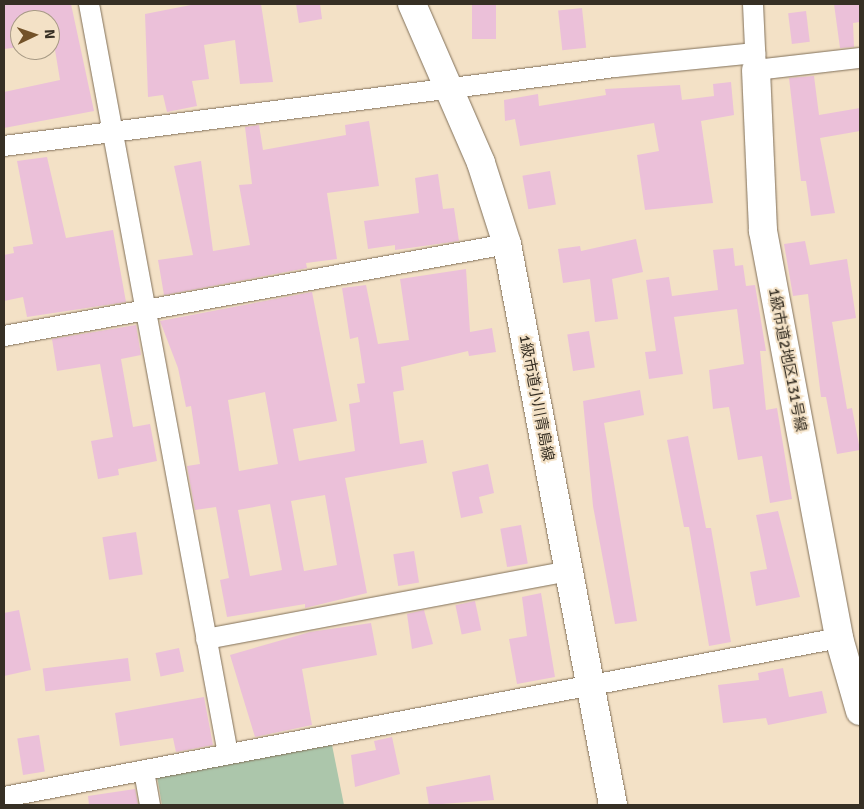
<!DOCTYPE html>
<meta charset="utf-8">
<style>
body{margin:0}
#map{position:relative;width:864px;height:809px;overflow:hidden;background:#f3e1c6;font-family:Signika,"Noto Sans JP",sans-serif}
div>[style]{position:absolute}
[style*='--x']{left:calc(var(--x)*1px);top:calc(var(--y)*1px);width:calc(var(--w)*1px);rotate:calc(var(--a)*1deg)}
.green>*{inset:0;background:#acc6ab}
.building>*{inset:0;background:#ebc0d9;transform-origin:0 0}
.roads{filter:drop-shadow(0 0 1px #817059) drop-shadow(0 0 1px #817059)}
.street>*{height:20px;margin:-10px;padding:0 10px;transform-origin:10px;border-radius:10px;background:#fff}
.secondary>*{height:28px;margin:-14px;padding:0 14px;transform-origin:14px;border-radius:14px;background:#fff}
span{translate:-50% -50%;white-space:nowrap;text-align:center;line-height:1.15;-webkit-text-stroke:4px #f3e1c6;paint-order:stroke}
.street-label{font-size:15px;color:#362f24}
.frame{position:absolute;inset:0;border:5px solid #362f24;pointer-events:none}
.north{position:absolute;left:10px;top:10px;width:50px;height:50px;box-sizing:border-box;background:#f3e1c6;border:1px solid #a79a85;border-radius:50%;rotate:87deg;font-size:14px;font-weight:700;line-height:20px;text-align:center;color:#362f24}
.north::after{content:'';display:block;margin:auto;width:18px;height:22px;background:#735229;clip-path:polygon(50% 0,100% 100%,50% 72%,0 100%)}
</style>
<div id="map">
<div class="green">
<div style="clip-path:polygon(332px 745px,344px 805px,162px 805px,157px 776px)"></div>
</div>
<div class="building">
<div style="clip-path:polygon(4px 4px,71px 4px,94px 111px,4px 128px,4px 92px,60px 80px,50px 20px,20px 20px,20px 47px,4px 49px)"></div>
<div style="clip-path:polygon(196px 4px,261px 4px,273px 82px,240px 84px,235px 40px,204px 45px,209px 79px,192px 81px,197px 106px,167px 112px,163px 95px,148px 97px,145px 14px)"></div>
<div style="clip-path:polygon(296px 4px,320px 4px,322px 19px,299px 23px)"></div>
<div style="left:472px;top:4px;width:24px;height:35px"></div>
<div style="clip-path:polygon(834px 4px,860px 4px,860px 22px,853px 23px,854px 47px,840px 48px)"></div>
<div style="left:582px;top:8px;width:40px;height:24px;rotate:84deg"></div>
<div style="left:806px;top:11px;width:31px;height:18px;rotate:83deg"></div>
<div style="clip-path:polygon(814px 76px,819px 115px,860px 108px,860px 131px,820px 138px,835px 213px,811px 216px,806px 181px,801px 181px,789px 78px)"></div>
<div style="clip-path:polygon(731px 82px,734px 115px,701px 121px,713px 203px,645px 210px,637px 155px,659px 151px,654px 123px,520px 146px,515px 119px,505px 121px,504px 100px,538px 94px,539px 106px,606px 95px,605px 89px,680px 85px,682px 100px,714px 96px,713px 84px)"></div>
<div style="clip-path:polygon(369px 121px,379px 186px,327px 193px,337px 259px,306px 263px,307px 268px,164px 295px,158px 260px,193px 255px,174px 166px,201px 161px,213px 251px,250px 245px,239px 185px,252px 184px,245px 127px,259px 125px,263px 150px,346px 135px,345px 125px)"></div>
<div style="clip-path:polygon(47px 157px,66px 238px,113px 230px,126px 302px,27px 317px,23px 297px,4px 301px,4px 255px,14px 253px,13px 247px,33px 244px,17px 161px)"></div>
<div style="left:550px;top:171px;width:34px;height:28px;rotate:80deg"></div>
<div style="clip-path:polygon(438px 174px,443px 209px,454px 208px,459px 241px,395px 250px,395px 245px,368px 249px,364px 221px,419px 213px,415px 178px)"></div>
<div style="clip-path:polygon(636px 239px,643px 272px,612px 279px,618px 319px,595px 322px,590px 279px,563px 283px,558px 249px,580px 246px,581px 251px)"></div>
<div style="clip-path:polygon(805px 241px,810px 265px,847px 259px,856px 318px,832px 322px,847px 409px,852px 408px,860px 450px,837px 454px,826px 397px,821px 397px,808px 294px,793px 296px,784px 244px)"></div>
<div style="clip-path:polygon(733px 248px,735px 266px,743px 265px,746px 286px,755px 285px,766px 351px,760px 351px,766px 410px,777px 408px,792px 499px,770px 503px,762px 456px,738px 460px,729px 407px,713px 409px,709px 370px,744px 364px,737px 309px,674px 317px,683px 374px,649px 379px,645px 352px,656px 351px,646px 280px,669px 277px,672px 296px,718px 290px,713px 250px)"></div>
<div style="clip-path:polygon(evenodd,466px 269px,470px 332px,492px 328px,496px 352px,469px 356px,468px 351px,401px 367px,404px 390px,393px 392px,400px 444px,423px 440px,427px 463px,345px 478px,367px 593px,305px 608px,305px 604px,227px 617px,220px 580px,229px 578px,216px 507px,195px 510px,187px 466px,200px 464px,191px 406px,186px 407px,178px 368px,160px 321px,312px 292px,337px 421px,293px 429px,299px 461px,309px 459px,355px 451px,349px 404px,360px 402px,357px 384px,365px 383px,358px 337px,350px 339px,342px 288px,366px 285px,378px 344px,409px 340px,400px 279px,466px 269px,265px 392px,278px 464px,239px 471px,228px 400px,265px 392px,466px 269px,325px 495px,337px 565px,304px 571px,291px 501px,325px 495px,466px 269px,270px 504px,282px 570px,250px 576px,238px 510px,270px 504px)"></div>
<div style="clip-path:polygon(136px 325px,141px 355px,121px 359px,133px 427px,150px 424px,157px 461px,118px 469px,119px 475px,98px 479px,91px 441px,113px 437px,100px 364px,57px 371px,52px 339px)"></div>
<div style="left:589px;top:331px;width:37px;height:22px;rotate:81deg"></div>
<div style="clip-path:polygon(640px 390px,644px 415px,604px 423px,637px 621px,615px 624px,593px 506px,583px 401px)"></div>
<div style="clip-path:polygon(688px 436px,706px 528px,711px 528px,731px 642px,709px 646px,689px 527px,684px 527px,667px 440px)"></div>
<div style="clip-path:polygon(488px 464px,494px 493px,479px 497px,483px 513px,461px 518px,452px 472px)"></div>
<div style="clip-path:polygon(778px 511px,800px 597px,756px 606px,750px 572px,767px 569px,756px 515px)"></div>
<div style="left:521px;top:525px;width:39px;height:21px;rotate:80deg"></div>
<div style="left:136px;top:532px;width:43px;height:34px;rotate:81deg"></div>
<div style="left:414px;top:551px;width:32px;height:21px;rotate:81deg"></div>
<div style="clip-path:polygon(541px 593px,555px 677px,517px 684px,509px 639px,527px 636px,522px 597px)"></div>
<div style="left:475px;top:601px;width:30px;height:20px;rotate:78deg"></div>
<div style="clip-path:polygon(19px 610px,31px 670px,4px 676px,4px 613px)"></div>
<div style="clip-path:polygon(424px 610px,433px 644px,412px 649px,407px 614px)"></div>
<div style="clip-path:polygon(371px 623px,377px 655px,302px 669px,312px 725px,255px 737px,230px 655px,310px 632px)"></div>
<div style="left:179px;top:648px;width:24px;height:24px;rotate:78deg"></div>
<div style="left:128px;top:658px;width:23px;height:86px;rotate:83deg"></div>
<div style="clip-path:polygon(783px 668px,789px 697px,822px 691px,827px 713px,768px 725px,766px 718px,723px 723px,718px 685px,759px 680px,758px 673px)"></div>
<div style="clip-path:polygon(204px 697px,213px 745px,176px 752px,173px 738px,120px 746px,115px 713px)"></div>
<div style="left:39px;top:735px;width:37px;height:22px;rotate:81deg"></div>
<div style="clip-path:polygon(392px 737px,400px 774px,355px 787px,351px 755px,376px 750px,374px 741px)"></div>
<div style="clip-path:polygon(490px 775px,494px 800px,429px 805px,426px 787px)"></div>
<div style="clip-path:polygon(135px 789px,138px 805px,89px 805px,88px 796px)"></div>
</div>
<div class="roads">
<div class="street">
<div style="--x:89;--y:4;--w:763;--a:79.5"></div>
<div style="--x:753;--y:4;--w:66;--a:87.4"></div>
<div style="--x:756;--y:70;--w:105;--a:-6.6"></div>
<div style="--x:4;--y:146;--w:616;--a:-7.37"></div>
<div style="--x:615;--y:67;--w:141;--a:-5.7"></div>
<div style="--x:4;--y:336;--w:511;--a:-10.36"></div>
<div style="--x:206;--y:639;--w:369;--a:-10.6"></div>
<div style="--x:144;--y:771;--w:35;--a:80"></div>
<div style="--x:4;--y:797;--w:850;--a:-10.78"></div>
</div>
<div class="secondary">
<div style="--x:412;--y:4;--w:173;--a:66.5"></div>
<div style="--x:481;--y:163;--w:85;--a:72.2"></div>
<div style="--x:507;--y:244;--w:571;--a:79.3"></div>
<div style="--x:756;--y:70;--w:161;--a:87.5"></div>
<div style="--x:763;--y:231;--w:414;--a:79.4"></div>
<div style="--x:839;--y:638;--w:76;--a:74"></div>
</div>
</div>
<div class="street-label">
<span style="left:787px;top:360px;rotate:79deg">1級市道2地区131号線</span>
<span style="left:536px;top:398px;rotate:79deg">1級市道小川青島線</span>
</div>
<div class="frame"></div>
<div class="north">N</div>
</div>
